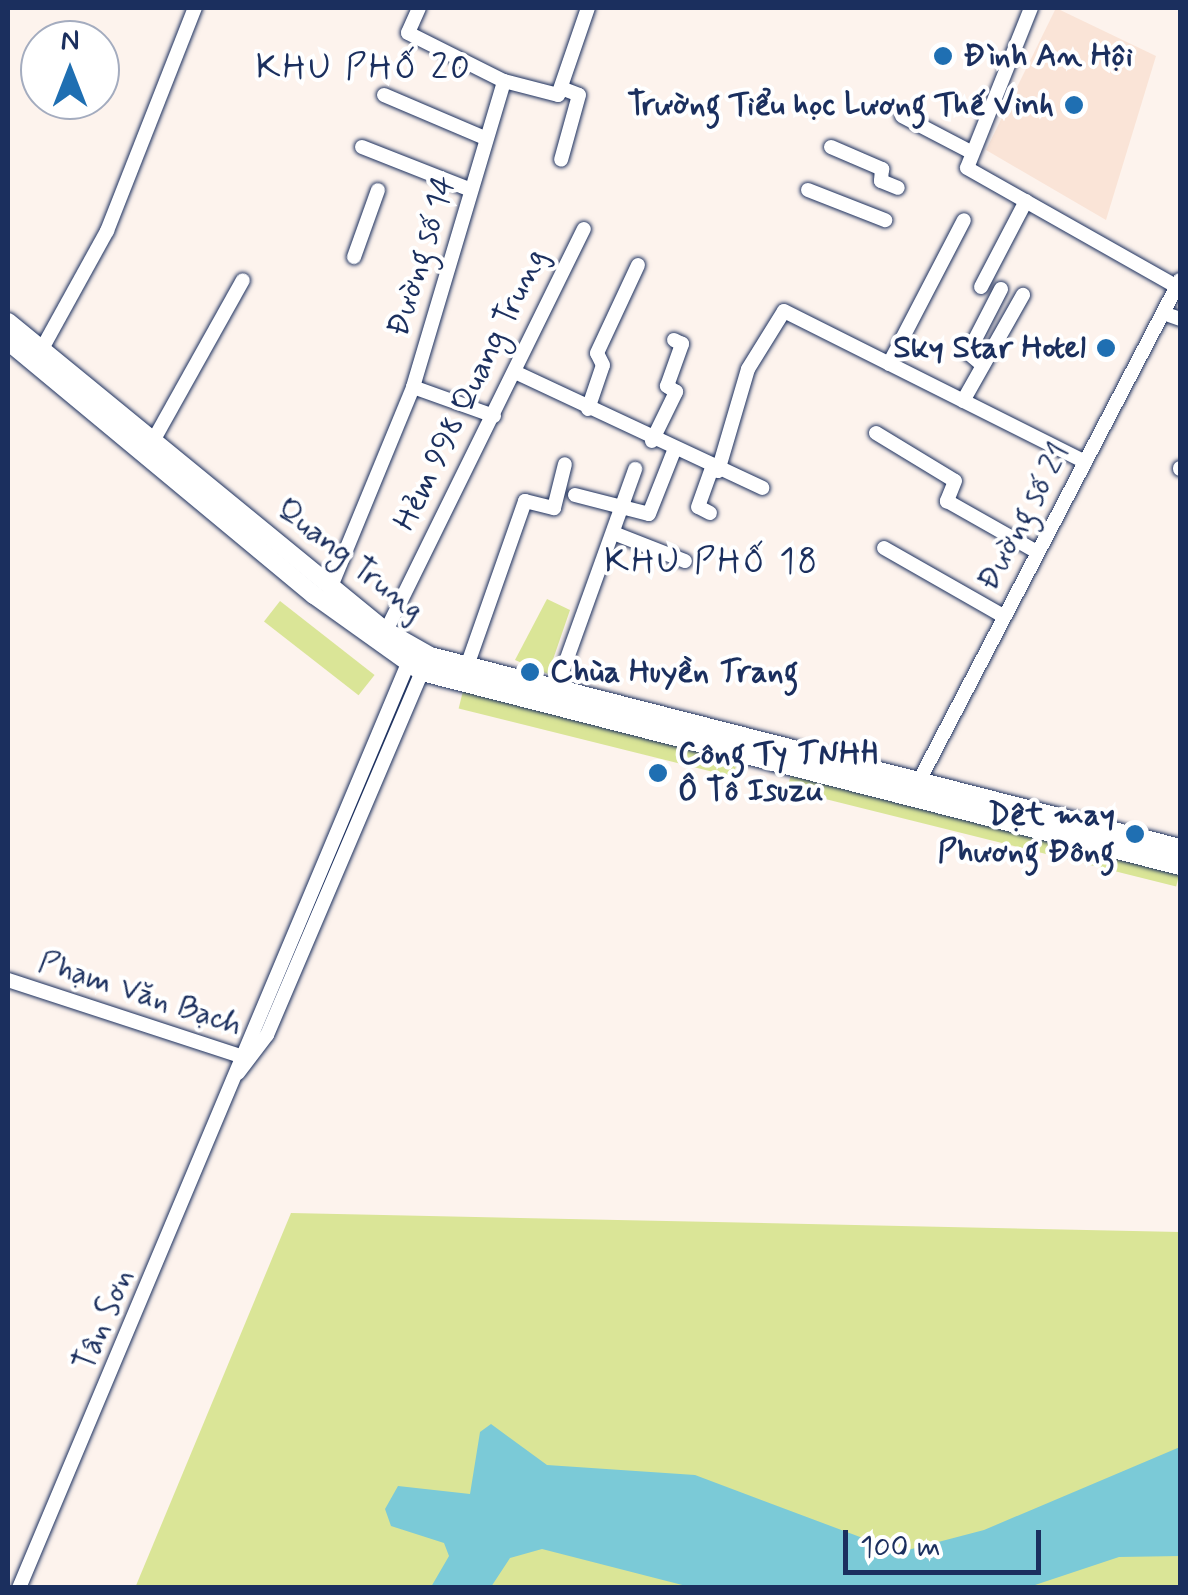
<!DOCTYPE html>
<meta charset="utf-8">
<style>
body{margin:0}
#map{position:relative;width:1188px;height:1595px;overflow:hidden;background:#fdf3ed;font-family:Mynerve,sans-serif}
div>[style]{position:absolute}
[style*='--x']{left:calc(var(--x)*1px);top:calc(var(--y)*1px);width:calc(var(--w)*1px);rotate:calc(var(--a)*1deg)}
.built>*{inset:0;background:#fae4d7}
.green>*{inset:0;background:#dae597;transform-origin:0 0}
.water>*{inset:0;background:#7bcad7}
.roads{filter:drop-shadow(0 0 2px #1b2f5e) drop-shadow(0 0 2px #1b2f5e)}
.minor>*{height:14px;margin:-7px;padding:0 7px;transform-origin:7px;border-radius:7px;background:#fff}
.major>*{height:18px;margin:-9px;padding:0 9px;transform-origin:9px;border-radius:9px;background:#fff}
.dots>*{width:28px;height:28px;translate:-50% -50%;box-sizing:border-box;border:5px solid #fff;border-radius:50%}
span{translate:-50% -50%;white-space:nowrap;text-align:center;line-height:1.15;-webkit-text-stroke:8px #fff;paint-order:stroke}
.poi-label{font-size:32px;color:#1b2f5e;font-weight:700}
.left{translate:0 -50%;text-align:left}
.right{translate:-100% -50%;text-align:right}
.street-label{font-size:32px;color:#1b2f5e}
.neighbourhood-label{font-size:35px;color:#1b2f5e;letter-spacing:2.5px}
.frame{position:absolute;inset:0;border:10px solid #1b2f5e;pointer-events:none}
.north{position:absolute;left:20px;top:20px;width:100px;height:100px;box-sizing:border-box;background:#fff;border:2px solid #a4acbf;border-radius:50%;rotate:0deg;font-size:28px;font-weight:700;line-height:40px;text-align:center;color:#1b2f5e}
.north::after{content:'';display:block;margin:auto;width:35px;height:45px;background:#1f6fb2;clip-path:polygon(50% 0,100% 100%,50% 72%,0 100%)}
.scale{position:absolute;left:843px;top:1530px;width:198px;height:45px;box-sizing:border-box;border:5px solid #1b2f5e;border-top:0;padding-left:12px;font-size:30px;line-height:35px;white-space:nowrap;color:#1b2f5e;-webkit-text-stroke:8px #fff;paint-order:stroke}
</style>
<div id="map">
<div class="built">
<div style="clip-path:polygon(1056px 8px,1156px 56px,1106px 220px,986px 150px)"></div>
</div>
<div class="green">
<div style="clip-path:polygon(547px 599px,570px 610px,548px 674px,515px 660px)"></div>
<div style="left:280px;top:601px;width:120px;height:26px;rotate:38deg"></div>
<div style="left:463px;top:691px;width:283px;height:18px;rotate:14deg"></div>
<div style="left:791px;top:774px;width:401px;height:16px;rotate:14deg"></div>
<div style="clip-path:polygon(291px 1213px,1180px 1232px,1180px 1587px,135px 1588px)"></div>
</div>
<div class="water">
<div style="clip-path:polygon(491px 1424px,547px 1465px,695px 1475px,900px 1552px,984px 1530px,1180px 1447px,1180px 1556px,1119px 1557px,1029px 1587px,694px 1588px,542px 1549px,510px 1558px,491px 1587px,431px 1587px,449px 1556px,444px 1543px,391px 1526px,385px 1509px,398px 1486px,470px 1494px,480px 1432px)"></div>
</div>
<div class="roads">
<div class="minor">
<div style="--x:419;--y:8;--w:27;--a:114"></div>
<div style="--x:408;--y:33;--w:107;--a:26.6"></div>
<div style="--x:1031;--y:8;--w:172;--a:111.8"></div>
<div style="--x:967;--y:168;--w:241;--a:29.5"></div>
<div style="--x:561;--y:88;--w:19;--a:21"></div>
<div style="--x:579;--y:95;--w:67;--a:105.5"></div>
<div style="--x:384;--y:95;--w:110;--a:23.1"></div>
<div style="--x:902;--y:116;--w:78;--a:27.6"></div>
<div style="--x:362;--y:147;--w:117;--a:21.5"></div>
<div style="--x:831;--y:147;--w:56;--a:23.3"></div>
<div style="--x:882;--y:169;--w:12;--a:95"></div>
<div style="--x:881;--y:181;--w:18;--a:22"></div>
<div style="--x:808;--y:190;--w:83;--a:21.3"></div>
<div style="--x:354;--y:257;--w:71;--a:-70.3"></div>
<div style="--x:981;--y:287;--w:97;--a:-62.4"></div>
<div style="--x:1163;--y:313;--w:18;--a:19"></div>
<div style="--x:38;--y:356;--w:143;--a:-61.1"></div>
<div style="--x:107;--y:231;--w:240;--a:-68.5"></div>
<div style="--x:980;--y:363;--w:16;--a:-140"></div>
<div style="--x:968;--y:353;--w:72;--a:-62.7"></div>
<div style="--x:889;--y:364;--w:162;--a:-62.5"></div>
<div style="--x:517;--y:373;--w:271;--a:25.1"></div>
<div style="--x:413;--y:387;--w:86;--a:19.7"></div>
<div style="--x:963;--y:401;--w:122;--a:-60.5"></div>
<div style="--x:588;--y:409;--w:46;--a:-71.2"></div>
<div style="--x:603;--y:365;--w:13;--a:-117"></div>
<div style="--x:597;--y:353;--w:97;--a:-65"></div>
<div style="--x:876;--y:433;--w:92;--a:31.3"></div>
<div style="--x:955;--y:481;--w:22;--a:112"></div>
<div style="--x:947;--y:501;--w:103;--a:29.5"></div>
<div style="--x:153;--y:441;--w:184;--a:-60.8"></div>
<div style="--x:652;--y:441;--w:55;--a:-63.9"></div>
<div style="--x:676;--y:392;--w:11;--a:-146"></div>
<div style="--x:667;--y:386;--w:45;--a:-70.3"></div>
<div style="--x:682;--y:344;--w:9;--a:-153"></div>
<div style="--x:1180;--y:469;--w:1;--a:-90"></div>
<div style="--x:718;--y:471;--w:106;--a:-73.6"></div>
<div style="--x:748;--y:369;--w:68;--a:-58.2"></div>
<div style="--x:784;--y:311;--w:337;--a:26.6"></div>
<div style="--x:575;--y:495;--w:76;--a:14.4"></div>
<div style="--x:649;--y:514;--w:68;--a:-68.4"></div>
<div style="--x:710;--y:513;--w:13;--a:-153"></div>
<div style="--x:698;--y:507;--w:41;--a:-70.3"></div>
<div style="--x:616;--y:534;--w:74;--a:21.4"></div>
<div style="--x:884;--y:548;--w:137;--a:29.7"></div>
<div style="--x:332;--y:584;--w:213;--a:-67.6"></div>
<div style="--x:413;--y:387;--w:319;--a:-73.4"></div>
<div style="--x:504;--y:81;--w:56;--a:14.5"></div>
<div style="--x:558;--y:95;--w:92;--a:-71"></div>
<div style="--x:386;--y:631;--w:448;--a:-63.8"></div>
<div style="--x:467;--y:666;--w:175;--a:-70.6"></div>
<div style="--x:525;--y:501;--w:30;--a:14"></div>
<div style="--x:554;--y:508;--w:45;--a:-76"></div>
<div style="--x:556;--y:689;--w:234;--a:-70.2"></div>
<div style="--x:919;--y:781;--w:565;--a:-62.48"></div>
<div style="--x:8;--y:980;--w:248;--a:18.1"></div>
<div style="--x:238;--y:1073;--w:48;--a:-52.7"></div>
<div style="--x:267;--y:1035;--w:405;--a:-66.9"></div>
<div style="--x:19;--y:1588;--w:1013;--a:-67.18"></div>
</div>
<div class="major">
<div style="--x:8;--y:322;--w:488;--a:39.3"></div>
<div style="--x:386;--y:631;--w:51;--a:29.6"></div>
<div style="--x:430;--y:656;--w:774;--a:14.36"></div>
<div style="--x:8;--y:341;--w:398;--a:39.7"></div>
<div style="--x:314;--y:595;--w:133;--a:35.5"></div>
<div style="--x:422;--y:672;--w:782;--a:14.36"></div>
</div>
</div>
<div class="dots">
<div style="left:943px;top:56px;background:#1f6fb2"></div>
<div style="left:1074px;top:105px;background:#1f6fb2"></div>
<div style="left:1106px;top:348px;background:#1f6fb2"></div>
<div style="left:530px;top:672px;background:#1f6fb2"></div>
<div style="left:658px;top:773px;background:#1f6fb2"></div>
<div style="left:1135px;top:834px;background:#1f6fb2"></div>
</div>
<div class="poi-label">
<span class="left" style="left:963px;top:56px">Đình An Hội</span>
<span class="right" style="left:1054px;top:105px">Trường Tiểu học Lương Thế Vinh</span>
<span class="right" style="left:1086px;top:348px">Sky Star Hotel</span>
<span class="left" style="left:550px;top:672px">Chùa Huyền Trang</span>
<span class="left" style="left:678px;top:773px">Công Ty TNHH<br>Ô Tô Isuzu</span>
<span class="right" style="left:1115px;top:834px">Dệt may<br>Phương Đông</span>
</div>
<div class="street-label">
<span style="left:422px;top:256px;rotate:-73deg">Đường số 14</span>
<span style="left:471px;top:390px;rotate:-64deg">Hẻm 998 Quang Trung</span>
<span style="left:1024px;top:517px;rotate:-62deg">Đường số 21</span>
<span style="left:350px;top:560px;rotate:38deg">Quang Trung</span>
<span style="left:140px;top:994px;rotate:18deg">Phạm Văn Bạch</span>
<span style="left:104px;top:1320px;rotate:-67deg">Tân Sơn</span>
</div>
<div class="neighbourhood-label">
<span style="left:364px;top:68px">KHU PHỐ 20</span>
<span style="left:712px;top:562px">KHU PHỐ 18</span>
</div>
<div class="frame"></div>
<div class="north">N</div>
<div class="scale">100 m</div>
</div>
